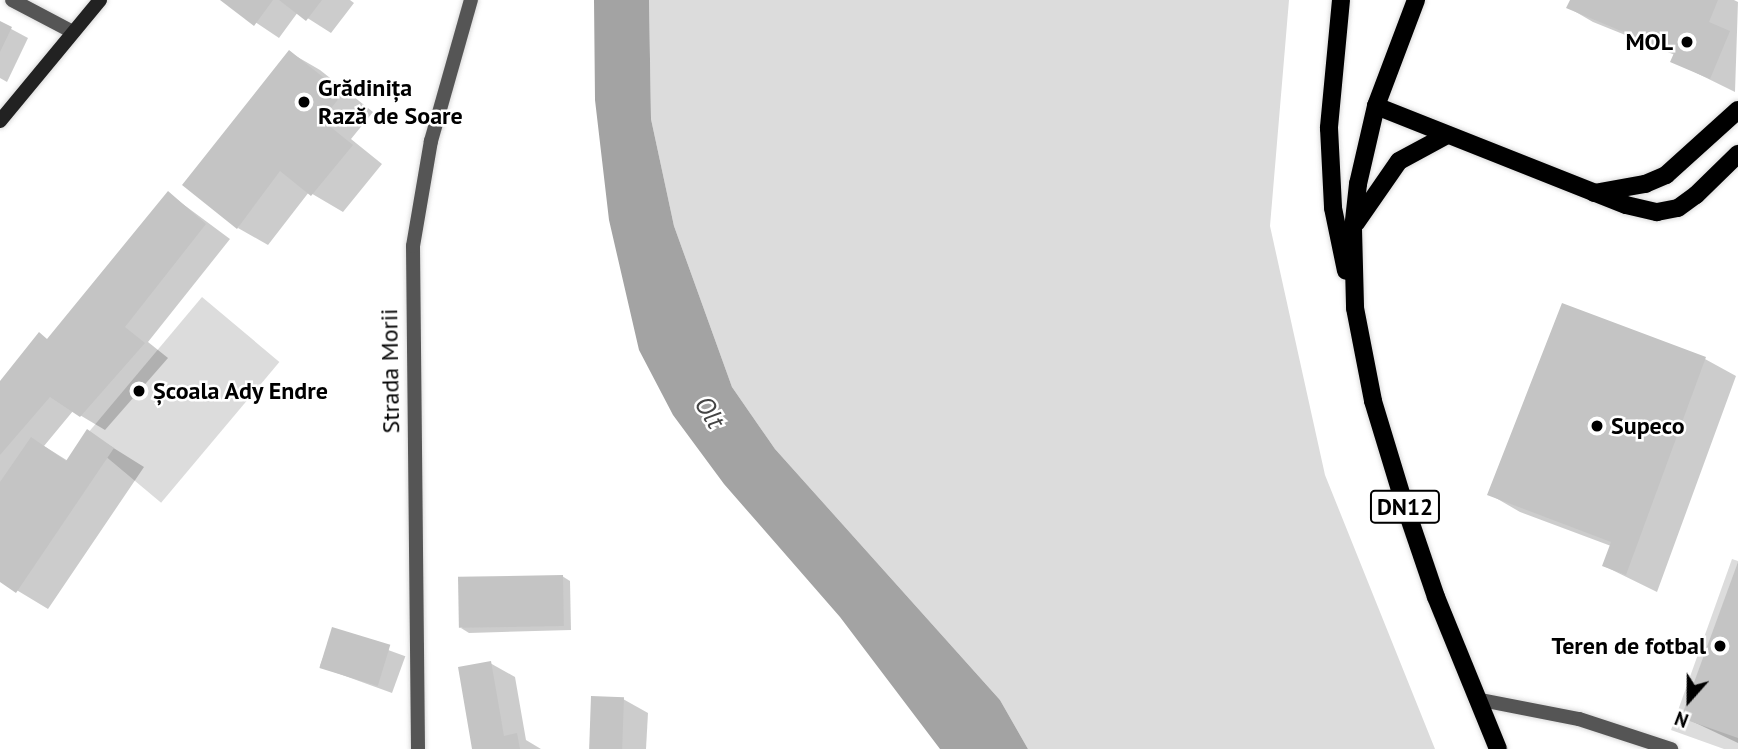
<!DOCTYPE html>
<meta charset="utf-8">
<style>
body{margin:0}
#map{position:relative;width:1738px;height:749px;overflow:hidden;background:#fff;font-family:"PT Sans",sans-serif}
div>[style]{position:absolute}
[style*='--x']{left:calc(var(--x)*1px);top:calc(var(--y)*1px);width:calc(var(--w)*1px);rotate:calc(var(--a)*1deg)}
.green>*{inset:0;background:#dcdcdc;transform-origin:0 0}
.water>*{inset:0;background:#a3a3a3}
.shadow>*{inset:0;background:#0003;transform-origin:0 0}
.building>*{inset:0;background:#c4c4c4;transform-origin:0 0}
.roads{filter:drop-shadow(0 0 2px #dbdbdb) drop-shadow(0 0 2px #dbdbdb)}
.street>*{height:14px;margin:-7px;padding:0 7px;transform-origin:7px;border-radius:7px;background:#555}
.secondary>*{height:14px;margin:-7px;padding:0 7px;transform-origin:7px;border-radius:7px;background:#222}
.primary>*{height:18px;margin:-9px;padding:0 9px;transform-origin:9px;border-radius:9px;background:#000}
.dots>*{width:19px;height:19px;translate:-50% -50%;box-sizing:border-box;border:4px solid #fff;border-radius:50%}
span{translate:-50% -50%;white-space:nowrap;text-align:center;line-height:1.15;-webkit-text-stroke:5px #fff;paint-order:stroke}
.shield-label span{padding:2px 5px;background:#fff;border:2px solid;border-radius:5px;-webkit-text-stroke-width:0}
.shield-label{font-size:23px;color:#000;font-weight:700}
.poi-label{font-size:24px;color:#000;font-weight:700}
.right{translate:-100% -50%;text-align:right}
.left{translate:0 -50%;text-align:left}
.street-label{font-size:24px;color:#000}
.water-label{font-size:26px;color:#444;font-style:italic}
.north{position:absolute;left:1654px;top:665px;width:70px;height:70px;-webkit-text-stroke:5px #fff;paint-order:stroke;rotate:201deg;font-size:19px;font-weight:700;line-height:28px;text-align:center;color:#000}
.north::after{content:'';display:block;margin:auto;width:24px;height:32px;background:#000;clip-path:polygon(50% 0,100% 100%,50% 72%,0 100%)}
</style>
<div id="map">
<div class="green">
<div style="clip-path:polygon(649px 0,1289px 0,1270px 226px,1325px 475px,1435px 749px,1028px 749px,1000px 700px,775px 449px,732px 387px,674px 226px,651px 119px)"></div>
<div style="left:202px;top:297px;width:101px;height:184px;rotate:40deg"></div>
<div style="clip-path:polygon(1732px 559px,1738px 561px,1738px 749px,1724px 749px,1671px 730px)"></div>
</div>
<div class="water">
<div style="clip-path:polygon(594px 0,649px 0,651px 119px,674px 226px,732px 387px,775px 449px,1000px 700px,1028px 749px,940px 749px,840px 617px,724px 484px,673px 415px,639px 350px,609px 220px,595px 100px)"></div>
</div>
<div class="shadow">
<div style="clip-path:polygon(222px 0,350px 0,354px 3px,331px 33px,298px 12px,279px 38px)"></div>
<div style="clip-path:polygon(1572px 0,1734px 0,1738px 2px,1735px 92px,1672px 61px,1675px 55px,1593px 22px,1569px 8px)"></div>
<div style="clip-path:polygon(0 23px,28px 38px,7px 82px,0 78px)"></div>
<div style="clip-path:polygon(289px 52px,320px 70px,373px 112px,351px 139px,382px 164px,343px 212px,309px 192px,268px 245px,238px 228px)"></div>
<div style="clip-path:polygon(168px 193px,230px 239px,148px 342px,168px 358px,105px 430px,73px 411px,44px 446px,68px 461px,88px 432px,144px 467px,48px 609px,0 580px,0 383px,49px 340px)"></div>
<div style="clip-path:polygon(1705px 359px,1736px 376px,1657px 592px,1604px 566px,1611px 546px,1520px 512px,1489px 494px)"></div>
<div style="clip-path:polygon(1738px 566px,1738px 743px,1683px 717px)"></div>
<div style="clip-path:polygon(562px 576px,570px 581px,571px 630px,469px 633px,461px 628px)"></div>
<div style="left:333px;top:630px;width:77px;height:39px;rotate:20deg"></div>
<div style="clip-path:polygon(490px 663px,515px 677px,526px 740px,541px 749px,474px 749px)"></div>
<div style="clip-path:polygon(623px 699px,648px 713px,646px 749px,591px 749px)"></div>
</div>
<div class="building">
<div style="clip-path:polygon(220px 0,273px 0,254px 26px)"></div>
<div style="clip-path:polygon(279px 0,322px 0,306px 21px)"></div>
<div style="clip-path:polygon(1570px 0,1718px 0,1709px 22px,1730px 31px,1710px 79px,1670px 62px,1674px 53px,1566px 8px)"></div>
<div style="clip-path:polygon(0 21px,12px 27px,0 52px)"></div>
<div style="clip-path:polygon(289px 50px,343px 93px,322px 120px,353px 145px,311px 196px,280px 171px,237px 229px,182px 185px)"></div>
<div style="clip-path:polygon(168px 191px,206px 224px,125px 327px,145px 343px,80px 417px,50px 397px,0 455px,0 381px,39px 332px,47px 339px)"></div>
<div style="clip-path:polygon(1562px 303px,1706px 357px,1626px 575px,1602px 566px,1611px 542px,1487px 495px)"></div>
<div style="clip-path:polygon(87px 429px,114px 448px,16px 593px,0 582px,0 482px,31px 437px,66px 461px)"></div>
<div style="clip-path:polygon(1738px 562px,1738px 738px,1681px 718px)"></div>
<div style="left:563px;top:575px;width:51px;height:105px;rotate:89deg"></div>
<div style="left:332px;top:627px;width:61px;height:43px;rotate:17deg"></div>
<div style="clip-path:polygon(491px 661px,504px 736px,517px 733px,520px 749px,472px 749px,458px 667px)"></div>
<div style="left:591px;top:696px;width:33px;height:53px;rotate:2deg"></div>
</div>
<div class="roads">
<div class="street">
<div style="--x:12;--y:0;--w:69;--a:27.7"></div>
<div style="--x:1476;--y:699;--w:105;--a:11"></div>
<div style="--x:1579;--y:719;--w:97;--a:18.1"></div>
<div style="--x:418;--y:749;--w:503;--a:-90.57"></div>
<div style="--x:413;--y:246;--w:107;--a:-80.3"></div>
<div style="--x:431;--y:141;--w:147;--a:-74.2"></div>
</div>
<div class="secondary">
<div style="--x:0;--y:121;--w:157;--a:-50.4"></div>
</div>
<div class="primary">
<div style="--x:1341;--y:0;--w:129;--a:95.4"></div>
<div style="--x:1329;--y:128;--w:80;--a:87.1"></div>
<div style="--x:1333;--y:208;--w:64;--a:78.3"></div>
<div style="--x:1416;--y:0;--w:113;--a:110.7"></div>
<div style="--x:1376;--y:106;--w:80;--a:103"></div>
<div style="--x:1358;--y:184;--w:45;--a:96.3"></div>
<div style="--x:1353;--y:229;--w:79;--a:88.5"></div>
<div style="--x:1355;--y:308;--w:95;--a:79"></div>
<div style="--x:1373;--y:401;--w:103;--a:73.1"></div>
<div style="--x:1403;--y:500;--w:102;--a:71.2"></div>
<div style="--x:1436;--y:597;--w:164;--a:67.8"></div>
<div style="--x:1376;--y:106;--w:269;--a:21.6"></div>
<div style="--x:1626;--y:205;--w:32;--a:13"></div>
<div style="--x:1657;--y:212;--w:21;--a:-11"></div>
<div style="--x:1678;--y:208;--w:22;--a:-36"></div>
<div style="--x:1696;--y:195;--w:59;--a:-44.3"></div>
<div style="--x:1594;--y:193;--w:52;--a:-10"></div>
<div style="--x:1645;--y:184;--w:23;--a:-23"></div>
<div style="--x:1666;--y:175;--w:97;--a:-42.1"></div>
<div style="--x:1356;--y:223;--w:75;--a:-55.3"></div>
<div style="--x:1399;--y:161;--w:55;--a:-28.4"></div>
</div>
</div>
<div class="dots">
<div style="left:1687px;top:42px;background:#000"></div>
<div style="left:304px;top:102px;background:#000"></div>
<div style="left:139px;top:391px;background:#000"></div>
<div style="left:1597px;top:426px;background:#000"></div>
<div style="left:1720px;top:646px;background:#000"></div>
</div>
<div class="shield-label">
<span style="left:1405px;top:507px">DN12</span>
</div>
<div class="poi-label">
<span class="right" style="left:1673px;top:42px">MOL</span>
<span class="left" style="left:318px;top:102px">Grădinița<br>Rază de Soare</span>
<span class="left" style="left:153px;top:391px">Școala Ady Endre</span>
<span class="left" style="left:1611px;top:426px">Supeco</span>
<span class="right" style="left:1706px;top:646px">Teren de fotbal</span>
</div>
<div class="street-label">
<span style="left:390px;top:371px;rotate:-91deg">Strada Morii</span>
</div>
<div class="water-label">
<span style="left:710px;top:412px;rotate:58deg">Olt</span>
</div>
<div class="north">N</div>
</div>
